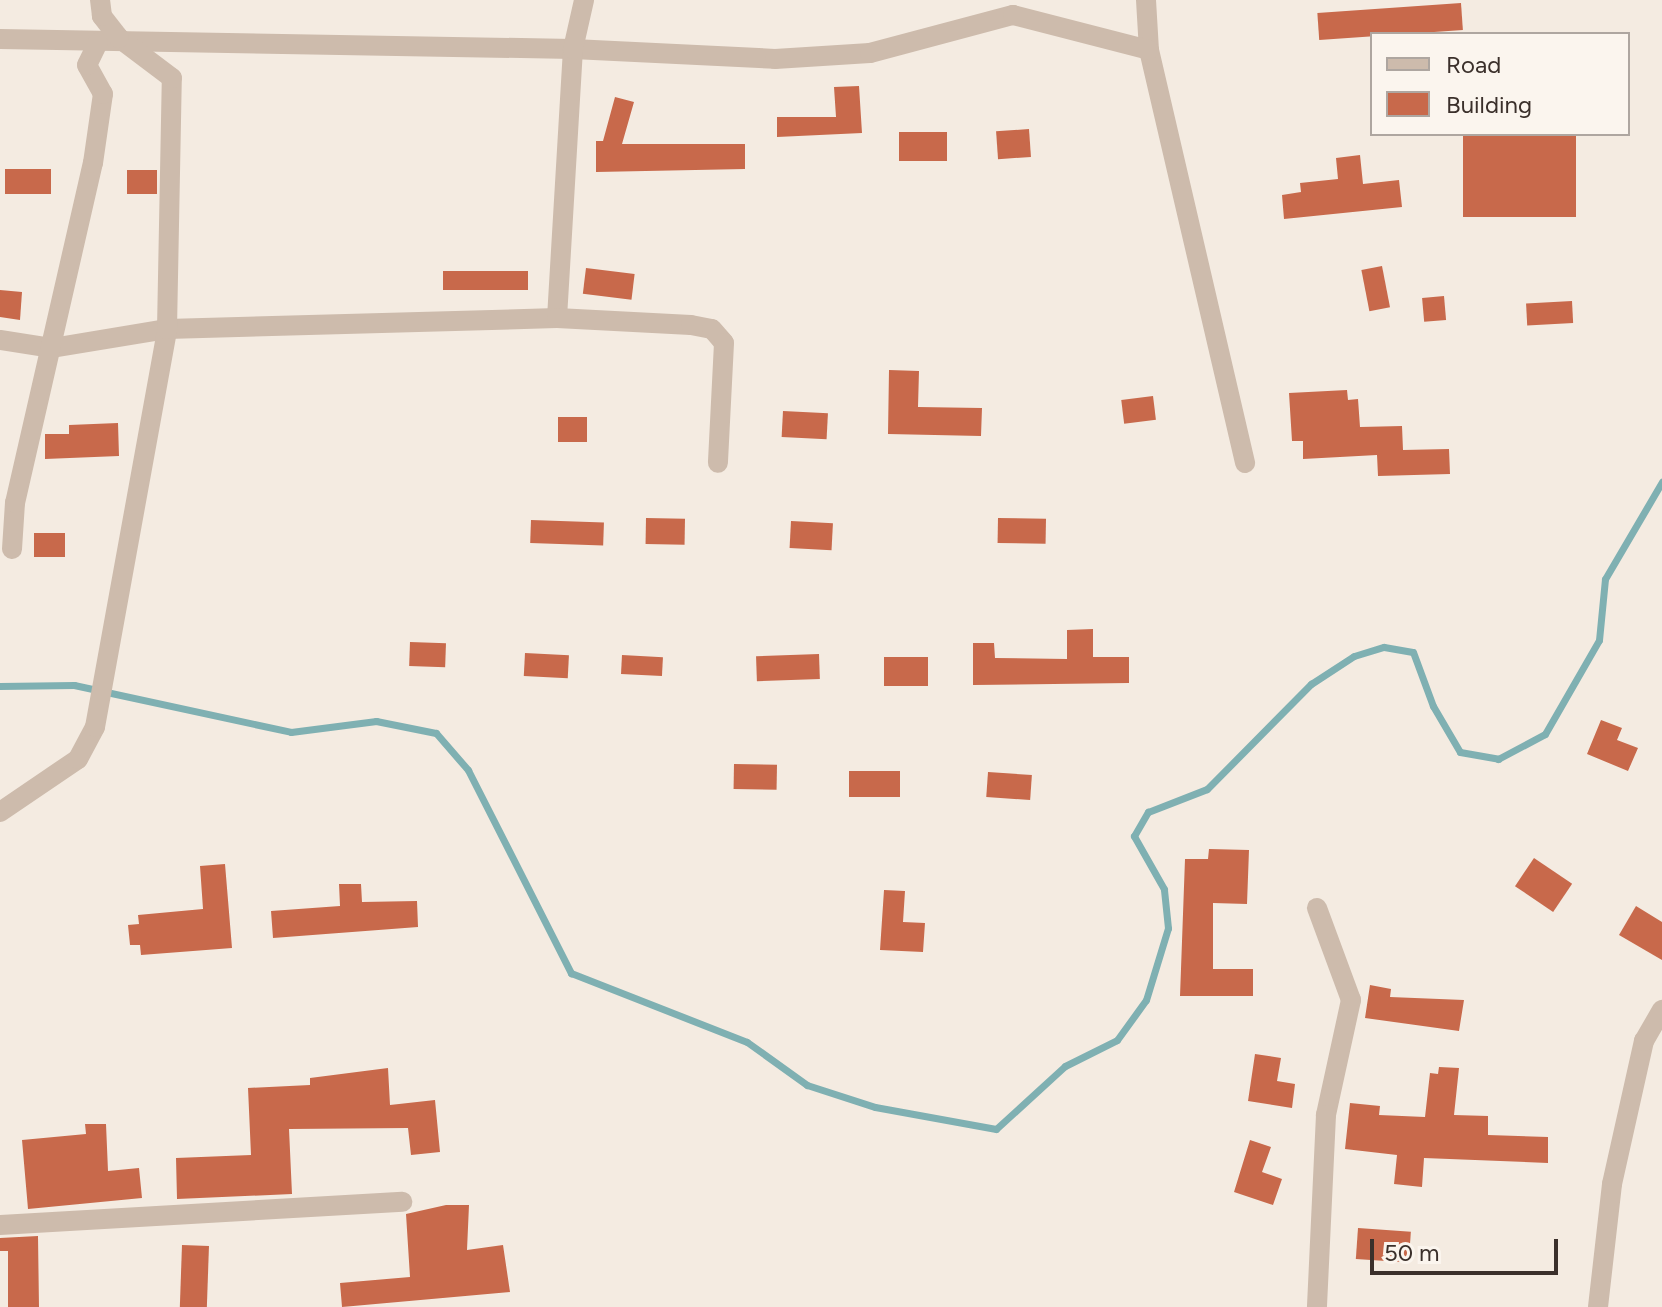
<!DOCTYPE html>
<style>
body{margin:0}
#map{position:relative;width:1662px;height:1307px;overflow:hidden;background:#f4ebe1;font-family:Figtree,sans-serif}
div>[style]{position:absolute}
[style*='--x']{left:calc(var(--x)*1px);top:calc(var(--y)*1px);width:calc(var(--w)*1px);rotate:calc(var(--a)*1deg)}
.stream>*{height:7px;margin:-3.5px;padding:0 3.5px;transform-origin:3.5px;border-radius:3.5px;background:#7fb0b2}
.building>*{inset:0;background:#c8694b;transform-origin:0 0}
.minor>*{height:20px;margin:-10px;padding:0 10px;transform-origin:10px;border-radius:10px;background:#cdbbac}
span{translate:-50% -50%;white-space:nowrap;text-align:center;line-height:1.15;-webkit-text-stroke:8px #fbf5ee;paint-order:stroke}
.legend{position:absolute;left:1370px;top:32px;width:260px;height:104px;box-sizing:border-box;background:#fbf5ee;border:2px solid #aea6a0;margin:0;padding:10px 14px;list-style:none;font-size:24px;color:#3b302b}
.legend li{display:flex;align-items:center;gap:16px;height:40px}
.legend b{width:40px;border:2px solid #aea6a0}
.scale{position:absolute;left:1370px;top:1239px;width:188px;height:36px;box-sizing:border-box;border:4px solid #3b302b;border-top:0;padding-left:10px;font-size:24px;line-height:28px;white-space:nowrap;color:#3b302b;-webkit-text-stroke:6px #fbf5ee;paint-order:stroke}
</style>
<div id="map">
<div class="stream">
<div style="--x:0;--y:686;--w:74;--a:-0.8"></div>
<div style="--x:74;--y:685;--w:222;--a:12.2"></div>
<div style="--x:291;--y:732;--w:86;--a:-7.4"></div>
<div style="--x:376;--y:721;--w:61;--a:11.3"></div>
<div style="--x:436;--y:733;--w:49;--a:49.1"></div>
<div style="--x:468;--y:770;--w:228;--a:63.1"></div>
<div style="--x:571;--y:973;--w:189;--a:21.4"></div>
<div style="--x:747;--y:1042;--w:74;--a:35.6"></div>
<div style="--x:807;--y:1085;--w:71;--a:17.9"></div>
<div style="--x:875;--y:1107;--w:123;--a:10.3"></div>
<div style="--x:996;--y:1129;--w:93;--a:-42.4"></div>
<div style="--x:1065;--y:1066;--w:58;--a:-26.6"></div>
<div style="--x:1117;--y:1040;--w:49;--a:-54.1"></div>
<div style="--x:1146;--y:1000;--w:75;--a:-73"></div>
<div style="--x:1168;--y:928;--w:39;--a:-96"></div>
<div style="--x:1164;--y:889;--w:61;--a:-119.5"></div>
<div style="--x:1134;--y:836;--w:28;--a:-60"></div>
<div style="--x:1148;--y:812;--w:63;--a:-21.3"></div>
<div style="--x:1207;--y:789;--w:148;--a:-45.3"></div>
<div style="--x:1311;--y:684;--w:51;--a:-33.1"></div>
<div style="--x:1354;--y:656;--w:31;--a:-17"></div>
<div style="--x:1384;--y:647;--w:29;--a:10"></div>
<div style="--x:1413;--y:652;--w:58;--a:69.7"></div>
<div style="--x:1433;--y:706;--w:53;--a:59.6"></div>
<div style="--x:1460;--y:752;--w:39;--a:10"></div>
<div style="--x:1498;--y:759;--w:53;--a:-28"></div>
<div style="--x:1545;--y:734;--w:108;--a:-60.1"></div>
<div style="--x:1599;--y:640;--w:61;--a:-84.4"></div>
<div style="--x:1605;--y:579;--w:113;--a:-59.6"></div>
</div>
<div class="building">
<div style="left:1461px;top:3px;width:27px;height:144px;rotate:86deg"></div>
<div style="clip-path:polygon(859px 86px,862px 133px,777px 137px,777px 117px,836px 117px,834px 87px)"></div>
<div style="clip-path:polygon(615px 97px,634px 102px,622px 144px,745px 144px,745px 169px,596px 172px,596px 141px,603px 141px)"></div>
<div style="left:1029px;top:129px;width:28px;height:33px;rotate:86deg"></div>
<div style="left:899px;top:132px;width:48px;height:29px"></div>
<div style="left:1463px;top:134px;width:113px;height:83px"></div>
<div style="clip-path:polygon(1360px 155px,1363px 184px,1399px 180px,1402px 207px,1284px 219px,1282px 195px,1301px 192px,1300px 183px,1338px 179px,1336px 158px)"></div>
<div style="left:5px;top:169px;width:46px;height:25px"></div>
<div style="left:127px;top:170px;width:30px;height:24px"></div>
<div style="left:1382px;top:266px;width:42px;height:21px;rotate:79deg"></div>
<div style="left:586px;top:268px;width:49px;height:26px;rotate:7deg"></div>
<div style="left:528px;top:271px;width:19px;height:85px;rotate:90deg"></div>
<div style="clip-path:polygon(0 290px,22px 292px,20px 320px,0 317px)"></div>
<div style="left:1444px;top:296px;width:24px;height:22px;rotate:85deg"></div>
<div style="left:1572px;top:301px;width:22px;height:46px;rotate:87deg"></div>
<div style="clip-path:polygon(889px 370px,919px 371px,918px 407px,982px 408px,981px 436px,888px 434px)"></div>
<div style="clip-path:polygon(1347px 390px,1348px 400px,1358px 399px,1360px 427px,1402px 426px,1403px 450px,1449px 449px,1450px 474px,1378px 476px,1377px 455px,1303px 459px,1303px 441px,1292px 441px,1289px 393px)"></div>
<div style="left:1153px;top:396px;width:24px;height:32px;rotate:83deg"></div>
<div style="left:783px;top:411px;width:45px;height:26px;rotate:3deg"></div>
<div style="left:558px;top:417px;width:29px;height:25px"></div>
<div style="clip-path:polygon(118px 423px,119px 456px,45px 459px,45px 434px,69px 434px,69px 425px)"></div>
<div style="left:646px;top:518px;width:39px;height:26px;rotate:1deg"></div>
<div style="left:998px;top:518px;width:48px;height:25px;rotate:1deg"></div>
<div style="left:531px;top:520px;width:73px;height:23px;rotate:2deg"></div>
<div style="left:791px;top:521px;width:42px;height:27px;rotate:3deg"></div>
<div style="left:34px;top:533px;width:31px;height:24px"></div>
<div style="clip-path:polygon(1093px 629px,1093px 657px,1129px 657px,1129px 683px,973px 685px,973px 643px,994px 643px,995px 658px,1067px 659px,1067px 630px)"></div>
<div style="left:410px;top:642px;width:36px;height:24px;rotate:2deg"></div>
<div style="left:525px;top:653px;width:44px;height:23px;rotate:3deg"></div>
<div style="left:819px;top:654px;width:25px;height:63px;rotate:88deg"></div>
<div style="left:622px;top:655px;width:41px;height:19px;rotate:3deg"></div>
<div style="left:928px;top:657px;width:29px;height:44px;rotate:90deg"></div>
<div style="clip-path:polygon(1601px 720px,1622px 728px,1617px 740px,1638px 748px,1628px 771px,1587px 754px)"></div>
<div style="left:734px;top:764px;width:43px;height:25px;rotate:1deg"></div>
<div style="left:849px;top:771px;width:51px;height:26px"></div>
<div style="left:988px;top:772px;width:44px;height:25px;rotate:4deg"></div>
<div style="clip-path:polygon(1209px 849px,1249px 850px,1247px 904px,1213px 903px,1213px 969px,1253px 969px,1253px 996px,1180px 996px,1185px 859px,1208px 859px)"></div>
<div style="left:1534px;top:858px;width:46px;height:34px;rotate:34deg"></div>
<div style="clip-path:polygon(225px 864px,232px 948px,141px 955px,140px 945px,130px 945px,128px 925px,139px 924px,138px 915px,203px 909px,200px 866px)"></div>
<div style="clip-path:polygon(339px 884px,361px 884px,362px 902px,417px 901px,418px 927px,273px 938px,271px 911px,340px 906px)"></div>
<div style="clip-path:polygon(884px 890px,905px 891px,903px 922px,925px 923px,923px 952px,880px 950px)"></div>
<div style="clip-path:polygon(1636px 906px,1662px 922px,1662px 960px,1619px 935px)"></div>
<div style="clip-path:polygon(1370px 985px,1391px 989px,1390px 997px,1464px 1000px,1459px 1031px,1365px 1018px)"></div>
<div style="clip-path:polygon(1255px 1054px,1281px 1058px,1277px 1081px,1295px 1084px,1292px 1108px,1248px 1101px)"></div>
<div style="clip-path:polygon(1439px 1067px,1459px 1068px,1454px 1115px,1488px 1116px,1488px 1135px,1548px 1137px,1548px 1163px,1424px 1158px,1422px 1187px,1394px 1184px,1397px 1155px,1345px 1149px,1350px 1103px,1380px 1106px,1379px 1115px,1425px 1117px,1430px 1073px,1438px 1074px)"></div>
<div style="clip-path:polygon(388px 1068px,390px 1105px,435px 1100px,440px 1152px,411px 1155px,408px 1128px,289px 1129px,292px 1194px,177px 1199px,176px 1158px,251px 1155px,248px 1088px,310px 1085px,310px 1078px)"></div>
<div style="clip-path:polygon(85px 1124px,106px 1124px,108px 1171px,139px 1168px,142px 1198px,28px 1209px,22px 1140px,86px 1134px)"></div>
<div style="clip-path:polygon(1250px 1140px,1271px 1147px,1262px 1172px,1282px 1179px,1273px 1205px,1234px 1192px)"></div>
<div style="clip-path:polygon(446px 1205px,469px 1205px,467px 1250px,503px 1245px,510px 1292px,342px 1307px,340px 1283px,410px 1277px,406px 1214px)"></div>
<div style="left:1358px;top:1228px;width:53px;height:31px;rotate:4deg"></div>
<div style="clip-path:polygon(38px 1236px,39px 1307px,8px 1307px,8px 1251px,0 1251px,0 1238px)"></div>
<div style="left:182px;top:1245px;width:27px;height:62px;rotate:2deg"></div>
</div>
<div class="minor">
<div style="--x:1146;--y:0;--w:50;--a:86.6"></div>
<div style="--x:1149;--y:50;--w:424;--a:76.9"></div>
<div style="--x:0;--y:39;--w:573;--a:1"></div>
<div style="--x:573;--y:49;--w:202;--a:2.8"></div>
<div style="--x:775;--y:59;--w:95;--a:-3.6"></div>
<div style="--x:870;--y:53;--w:148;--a:-14.9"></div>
<div style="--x:1013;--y:15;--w:140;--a:14.4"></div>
<div style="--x:557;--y:318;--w:269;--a:-86.6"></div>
<div style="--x:573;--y:49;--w:50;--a:-77.3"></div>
<div style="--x:0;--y:340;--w:53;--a:8.7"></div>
<div style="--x:52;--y:348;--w:117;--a:-9.4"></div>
<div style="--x:167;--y:329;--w:390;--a:-1.6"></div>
<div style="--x:557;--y:318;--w:134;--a:3"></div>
<div style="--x:691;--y:325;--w:21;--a:11"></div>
<div style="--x:712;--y:329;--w:18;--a:49"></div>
<div style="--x:724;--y:343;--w:120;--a:92.9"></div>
<div style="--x:12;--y:549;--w:46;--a:-86.3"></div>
<div style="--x:15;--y:503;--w:349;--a:-77.1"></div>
<div style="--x:93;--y:163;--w:70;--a:-81.8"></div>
<div style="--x:103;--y:94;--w:33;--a:-119"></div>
<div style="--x:87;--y:65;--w:25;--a:-64"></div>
<div style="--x:0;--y:812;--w:94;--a:-34.2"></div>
<div style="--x:78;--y:759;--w:36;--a:-62"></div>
<div style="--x:95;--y:727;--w:404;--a:-79.7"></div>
<div style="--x:167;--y:329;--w:251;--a:-88.9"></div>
<div style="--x:172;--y:78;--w:66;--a:-143"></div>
<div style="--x:119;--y:38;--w:28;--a:-128"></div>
<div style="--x:102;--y:16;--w:16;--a:-97"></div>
<div style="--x:1317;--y:908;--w:98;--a:69.7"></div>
<div style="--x:1351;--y:1000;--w:118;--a:102.3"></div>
<div style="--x:1326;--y:1115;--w:192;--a:92.7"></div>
<div style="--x:0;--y:1225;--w:403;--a:-3.3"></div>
<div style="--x:1598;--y:1307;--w:124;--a:-83.5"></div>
<div style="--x:1612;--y:1184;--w:147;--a:-77.4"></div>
<div style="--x:1644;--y:1041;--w:36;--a:-60"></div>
</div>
<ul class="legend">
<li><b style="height:10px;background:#cdbbac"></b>Road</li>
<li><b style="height:22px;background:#c8694b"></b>Building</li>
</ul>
<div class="scale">50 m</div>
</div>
